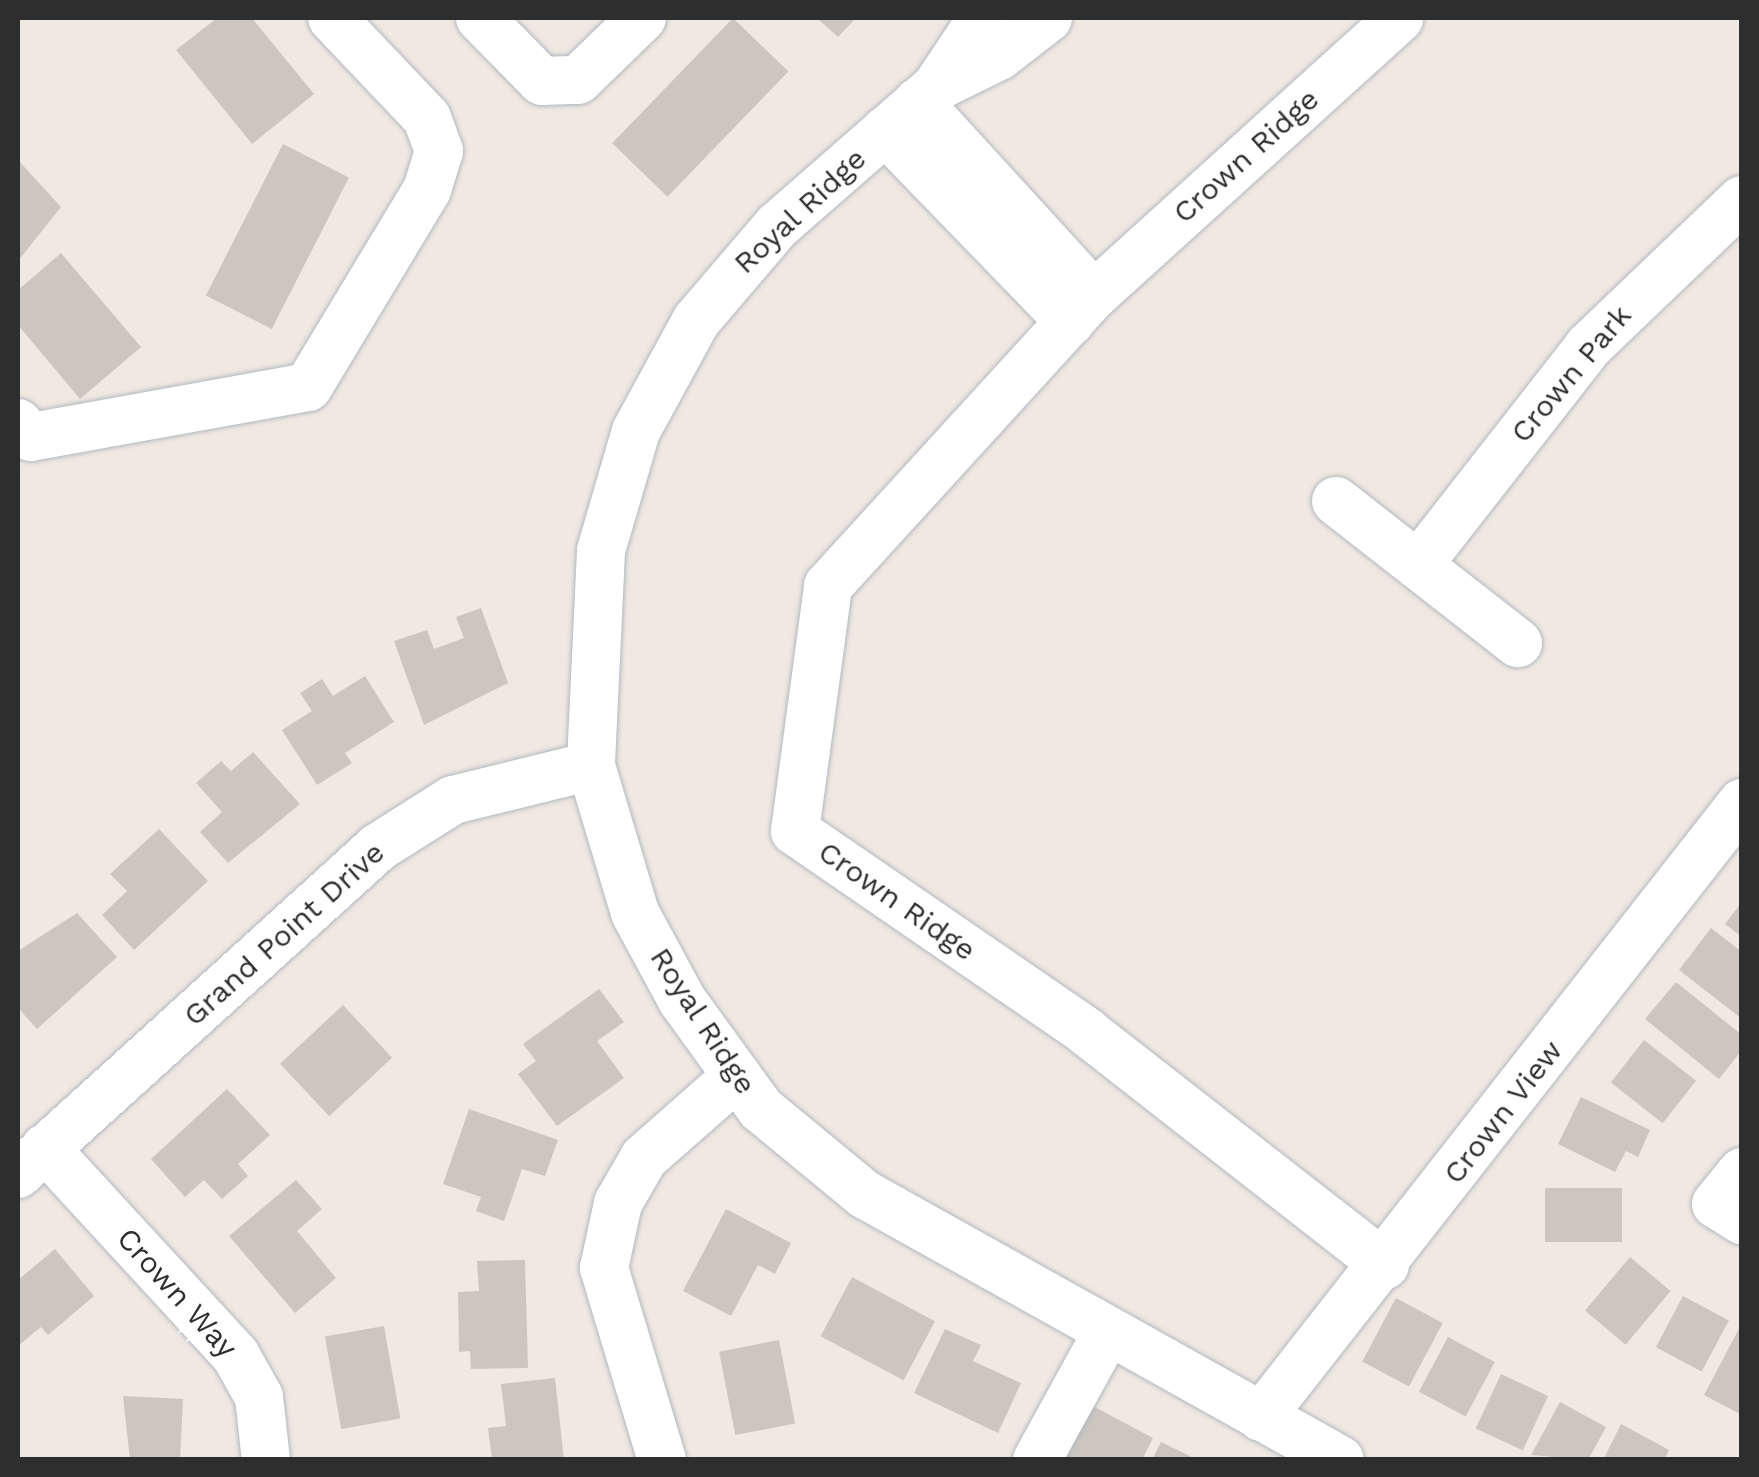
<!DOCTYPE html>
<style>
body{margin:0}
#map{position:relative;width:1759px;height:1477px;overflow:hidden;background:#efe9e1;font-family:"Work Sans",sans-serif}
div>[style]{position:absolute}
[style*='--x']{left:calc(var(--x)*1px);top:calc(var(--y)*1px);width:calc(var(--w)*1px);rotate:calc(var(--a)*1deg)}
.building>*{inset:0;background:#cbc7bf;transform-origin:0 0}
.roads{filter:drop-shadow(0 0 2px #b4b7c1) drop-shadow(0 0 2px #b4b7c1)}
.minor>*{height:48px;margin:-24px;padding:0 24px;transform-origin:24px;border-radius:24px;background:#fff}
span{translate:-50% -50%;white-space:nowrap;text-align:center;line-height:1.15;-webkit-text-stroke:10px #fff;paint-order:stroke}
.street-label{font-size:30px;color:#2e2e2e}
.frame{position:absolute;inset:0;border:20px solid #2e2e2e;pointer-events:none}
</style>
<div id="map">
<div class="building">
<div style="clip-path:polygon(217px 18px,252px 18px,314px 94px,252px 144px,176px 50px)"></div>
<div style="left:733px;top:18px;width:77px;height:174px;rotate:44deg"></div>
<div style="clip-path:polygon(817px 18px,856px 18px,838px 37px)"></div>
<div style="left:283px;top:144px;width:74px;height:170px;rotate:27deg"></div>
<div style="clip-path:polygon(18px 160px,61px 207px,18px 261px)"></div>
<div style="clip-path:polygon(61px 253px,141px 347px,80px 399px,18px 325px,18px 290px)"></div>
<div style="clip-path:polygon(481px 608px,508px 683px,424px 725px,394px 641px,427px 630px,434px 649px,464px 638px,456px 617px)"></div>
<div style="clip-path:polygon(365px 676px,394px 722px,345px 753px,352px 763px,317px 785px,282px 730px,312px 711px,300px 693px,322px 679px,333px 696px)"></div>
<div style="clip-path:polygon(253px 752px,300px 804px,228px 863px,200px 832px,222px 812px,196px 783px,221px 761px,231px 771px)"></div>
<div style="clip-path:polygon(159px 829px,208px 881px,134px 950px,102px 915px,127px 891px,110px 874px)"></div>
<div style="clip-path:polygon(1742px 902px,1742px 937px,1725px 924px)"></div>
<div style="clip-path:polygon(77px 913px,117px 957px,37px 1029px,18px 1008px,18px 951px)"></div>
<div style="clip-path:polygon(1711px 928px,1742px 952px,1742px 1019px,1679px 970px)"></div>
<div style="clip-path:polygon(1676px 982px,1742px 1035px,1742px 1050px,1719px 1079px,1645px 1019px)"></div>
<div style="clip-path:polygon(599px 989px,624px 1022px,597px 1041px,624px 1078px,557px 1126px,518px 1074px,536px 1061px,523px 1044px)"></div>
<div style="left:343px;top:1005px;width:72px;height:86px;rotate:47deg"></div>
<div style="left:1644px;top:1040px;width:66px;height:54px;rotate:38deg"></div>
<div style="clip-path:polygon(227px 1089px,270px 1135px,238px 1164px,248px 1176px,222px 1199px,204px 1180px,185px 1197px,151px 1159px)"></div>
<div style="clip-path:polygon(1581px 1097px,1650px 1130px,1638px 1157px,1626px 1151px,1615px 1172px,1558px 1144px)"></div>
<div style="clip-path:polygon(469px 1109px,558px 1140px,545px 1176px,522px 1169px,504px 1221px,476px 1211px,481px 1197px,443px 1184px)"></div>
<div style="clip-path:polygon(296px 1180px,322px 1209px,297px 1231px,336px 1278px,295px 1313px,229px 1236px)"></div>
<div style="left:1545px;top:1188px;width:77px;height:54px"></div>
<div style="clip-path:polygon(726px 1209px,791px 1243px,775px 1274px,758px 1265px,731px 1316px,683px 1291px)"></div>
<div style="clip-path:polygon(55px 1249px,94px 1296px,48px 1335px,41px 1327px,18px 1346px,18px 1280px)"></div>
<div style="left:1630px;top:1257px;width:53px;height:70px;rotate:40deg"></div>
<div style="clip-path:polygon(525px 1260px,528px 1368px,471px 1369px,470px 1351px,459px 1352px,458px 1292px,479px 1291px,477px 1261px)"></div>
<div style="left:852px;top:1277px;width:94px;height:67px;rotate:28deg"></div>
<div style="left:1683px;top:1296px;width:52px;height:58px;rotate:28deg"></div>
<div style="left:1396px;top:1298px;width:53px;height:72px;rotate:28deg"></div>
<div style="clip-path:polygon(1742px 1323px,1742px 1415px,1704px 1395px)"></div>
<div style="left:384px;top:1326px;width:94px;height:60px;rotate:80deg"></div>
<div style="clip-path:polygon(945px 1329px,981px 1345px,973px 1361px,1021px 1383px,998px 1433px,914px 1393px)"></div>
<div style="left:1448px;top:1337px;width:53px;height:62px;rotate:28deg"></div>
<div style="left:779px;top:1340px;width:85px;height:61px;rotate:79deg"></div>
<div style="left:1501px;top:1374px;width:52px;height:60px;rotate:25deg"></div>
<div style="clip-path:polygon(555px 1378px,564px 1460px,492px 1460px,488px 1428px,506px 1426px,501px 1384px)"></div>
<div style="clip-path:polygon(123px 1396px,183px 1399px,180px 1460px,130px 1460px)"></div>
<div style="clip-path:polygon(1560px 1402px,1606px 1427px,1588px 1460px,1531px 1455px)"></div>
<div style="clip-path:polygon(1089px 1404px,1153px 1438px,1142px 1460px,1060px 1460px)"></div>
<div style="clip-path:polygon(1621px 1424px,1669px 1450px,1664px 1460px,1603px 1460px)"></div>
<div style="clip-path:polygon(1161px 1442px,1198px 1460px,1152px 1460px)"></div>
</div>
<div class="roads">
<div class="minor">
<div style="--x:480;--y:18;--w:88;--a:45.5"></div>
<div style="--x:542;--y:81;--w:36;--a:-2"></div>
<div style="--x:578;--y:80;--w:89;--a:-44.1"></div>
<div style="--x:1048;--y:18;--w:62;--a:142.2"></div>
<div style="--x:999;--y:56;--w:70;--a:153.8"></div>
<div style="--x:936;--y:87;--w:211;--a:138.8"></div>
<div style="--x:777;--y:226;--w:125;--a:130.5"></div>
<div style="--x:696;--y:321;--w:125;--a:118.6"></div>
<div style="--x:636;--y:431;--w:125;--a:106.3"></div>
<div style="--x:601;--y:551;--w:215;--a:92.7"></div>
<div style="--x:591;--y:766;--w:153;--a:73.3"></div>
<div style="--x:635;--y:913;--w:99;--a:61.6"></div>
<div style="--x:682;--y:1000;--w:135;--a:54.1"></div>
<div style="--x:761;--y:1109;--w:134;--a:39.5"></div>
<div style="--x:864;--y:1194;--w:545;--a:29.2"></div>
<div style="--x:936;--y:87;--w:83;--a:-56.3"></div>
<div style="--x:918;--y:102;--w:261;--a:47.6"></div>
<div style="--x:885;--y:131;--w:266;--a:45.9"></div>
<div style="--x:18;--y:423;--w:19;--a:47"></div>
<div style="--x:31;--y:437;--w:281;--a:-10.2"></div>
<div style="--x:308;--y:387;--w:230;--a:-58.9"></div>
<div style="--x:427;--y:190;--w:41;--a:-72.9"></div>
<div style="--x:439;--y:151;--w:35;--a:-110"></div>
<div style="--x:427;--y:118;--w:138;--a:-133.5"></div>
<div style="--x:1336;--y:501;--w:231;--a:38"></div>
<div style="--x:1418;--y:565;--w:278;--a:-52"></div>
<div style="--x:1589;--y:346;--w:211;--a:-43.7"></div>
<div style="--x:45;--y:1148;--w:282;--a:47.4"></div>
<div style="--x:236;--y:1356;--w:47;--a:60.7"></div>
<div style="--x:259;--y:1397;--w:63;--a:83.7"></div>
<div style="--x:1742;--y:1172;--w:41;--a:129.1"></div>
<div style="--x:1716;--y:1204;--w:31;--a:32"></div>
<div style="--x:18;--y:1174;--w:485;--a:-42.2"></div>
<div style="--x:377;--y:848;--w:90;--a:-32.3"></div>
<div style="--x:453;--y:800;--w:142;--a:-13.8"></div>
<div style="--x:1385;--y:1265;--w:380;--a:-142"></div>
<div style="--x:1086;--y:1031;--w:353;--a:-145.5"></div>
<div style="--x:795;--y:831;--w:247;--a:-82.3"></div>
<div style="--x:828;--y:586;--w:394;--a:-47.6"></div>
<div style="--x:1094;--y:295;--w:412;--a:-42.2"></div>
<div style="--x:1261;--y:1417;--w:780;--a:-51.93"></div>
<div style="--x:662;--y:1460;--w:201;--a:-106.8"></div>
<div style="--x:604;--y:1268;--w:66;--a:-77.8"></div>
<div style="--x:618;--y:1203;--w:52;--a:-60"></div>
<div style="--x:644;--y:1158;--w:124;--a:-41.4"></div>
<div style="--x:1037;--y:1460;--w:147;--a:-61.2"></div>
</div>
</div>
<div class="street-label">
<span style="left:1246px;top:156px;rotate:-42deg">Crown Ridge</span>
<span style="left:800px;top:211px;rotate:-43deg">Royal Ridge</span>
<span style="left:1571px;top:374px;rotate:-50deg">Crown Park</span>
<span style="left:897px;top:901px;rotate:35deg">Crown Ridge</span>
<span style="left:284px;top:934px;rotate:-42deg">Grand Point Drive</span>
<span style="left:703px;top:1021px;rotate:57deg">Royal Ridge</span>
<span style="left:1503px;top:1112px;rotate:-52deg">Crown View</span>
<span style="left:177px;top:1293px;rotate:48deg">Crown Way</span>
</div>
<div class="frame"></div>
</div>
